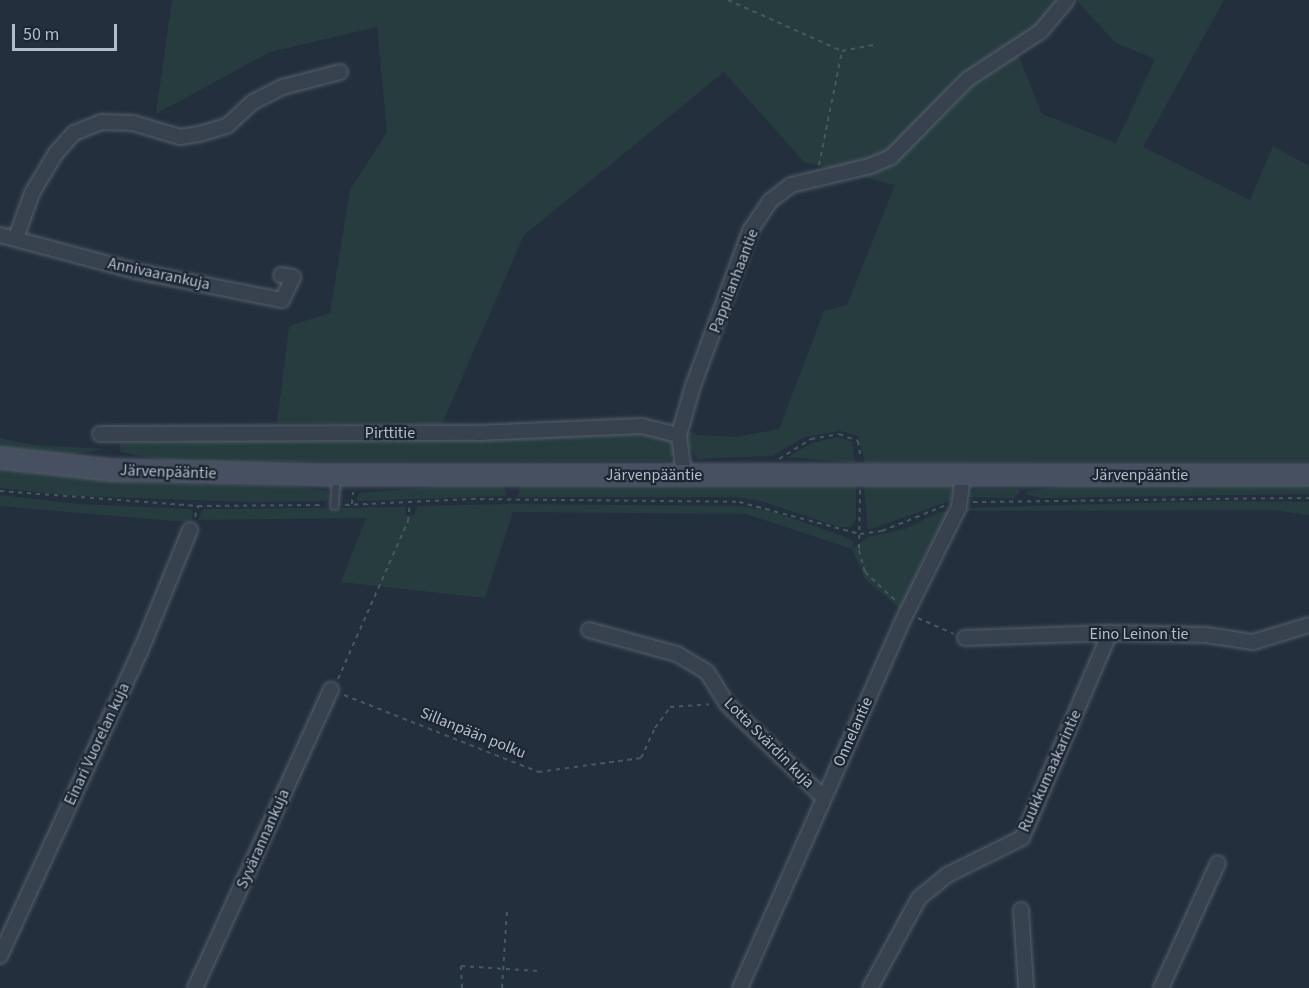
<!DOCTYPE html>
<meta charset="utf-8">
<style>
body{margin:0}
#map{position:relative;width:1309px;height:988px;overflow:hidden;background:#242f3e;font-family:"Source Sans 3",sans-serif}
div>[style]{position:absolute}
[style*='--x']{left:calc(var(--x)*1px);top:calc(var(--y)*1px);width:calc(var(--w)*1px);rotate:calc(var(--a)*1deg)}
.green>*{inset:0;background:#263c3f}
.path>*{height:2px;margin-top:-1px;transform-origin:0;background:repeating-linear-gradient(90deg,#44595c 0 4.5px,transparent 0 9px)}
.roads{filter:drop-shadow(0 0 2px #565f6c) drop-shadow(0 0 2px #565f6c)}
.service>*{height:7px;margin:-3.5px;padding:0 3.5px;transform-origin:3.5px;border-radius:3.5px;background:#38414e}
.minor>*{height:14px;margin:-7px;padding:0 7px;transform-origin:7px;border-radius:7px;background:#38414e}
.secondary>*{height:20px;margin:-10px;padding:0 10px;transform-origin:10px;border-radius:10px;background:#465061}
span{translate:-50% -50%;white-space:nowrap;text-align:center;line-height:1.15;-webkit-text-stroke:4.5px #1d2633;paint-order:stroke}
.street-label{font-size:16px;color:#b4bcc9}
.scale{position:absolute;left:12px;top:24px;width:105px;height:27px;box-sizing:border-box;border:3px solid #b4bcc9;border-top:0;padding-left:8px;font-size:18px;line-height:21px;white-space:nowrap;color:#b4bcc9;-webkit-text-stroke:4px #1d2633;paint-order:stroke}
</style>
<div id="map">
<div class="green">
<div style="clip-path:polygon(172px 0,1066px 0,1015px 47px,1042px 114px,1116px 143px,1155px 59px,1116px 43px,1076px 0,1224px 0,1143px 147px,1250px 200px,1273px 146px,1309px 166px,1309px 462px,865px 463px,858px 436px,840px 431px,805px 437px,772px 456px,698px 459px,687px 444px,685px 429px,697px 435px,736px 437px,779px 429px,824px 311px,847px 305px,895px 185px,804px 162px,724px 72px,524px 235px,442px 424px,277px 423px,289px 326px,330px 313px,350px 190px,387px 132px,377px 27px,270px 52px,156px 114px)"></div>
<div style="clip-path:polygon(653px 432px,672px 438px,677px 449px,669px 461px,172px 462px,120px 452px,120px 443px)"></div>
<div style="clip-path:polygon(838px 437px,852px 442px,855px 463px,787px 457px,812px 443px)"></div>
<div style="clip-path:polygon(0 438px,34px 445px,107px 449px,67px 455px,30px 451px,0 447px)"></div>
<div style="clip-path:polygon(0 469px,145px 483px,295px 486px,327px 491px,329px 496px,326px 501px,250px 502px,77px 496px,0 488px)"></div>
<div style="clip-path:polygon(943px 484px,950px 487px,953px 500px,868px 530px,864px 486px)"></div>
<div style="clip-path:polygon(1309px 484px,1309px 494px,1041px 498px,1026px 494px,1027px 491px,1073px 485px)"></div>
<div style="clip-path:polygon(448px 486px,503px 486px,507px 493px,505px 496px,357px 501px,359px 493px)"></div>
<div style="clip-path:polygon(520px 486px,856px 486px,856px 519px,851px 527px,839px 527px,761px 501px,735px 497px,518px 497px)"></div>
<div style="clip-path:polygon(976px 489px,1017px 489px,1020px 492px,1014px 498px,967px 497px)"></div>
<div style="clip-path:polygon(0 495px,78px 504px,190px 509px,193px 513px,191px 521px,173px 521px,0 506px)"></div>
<div style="clip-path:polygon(1216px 501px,1309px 502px,1309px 515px,1273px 510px,961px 511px,964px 508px)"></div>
<div style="clip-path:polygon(511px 504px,739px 506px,771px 511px,843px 536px,853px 541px,853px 548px,868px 537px,905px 529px,937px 513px,950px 511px,921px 564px,903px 611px,865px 579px,852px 549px,746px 514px,513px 512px,485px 598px,341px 582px,366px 518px,198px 520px,203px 509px,405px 507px,406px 516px,414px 515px,418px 506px)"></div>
</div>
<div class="path">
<div style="--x:728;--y:0;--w:125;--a:24.1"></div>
<div style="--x:842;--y:51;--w:33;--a:-11"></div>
<div style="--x:819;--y:165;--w:116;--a:-78.6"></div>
<div style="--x:779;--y:459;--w:38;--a:-32"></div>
<div style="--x:811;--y:439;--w:28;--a:-10"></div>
<div style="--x:839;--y:434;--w:20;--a:20"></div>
<div style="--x:858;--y:441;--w:18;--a:81"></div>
<div style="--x:860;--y:490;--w:60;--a:91"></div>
<div style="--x:859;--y:550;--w:23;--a:75"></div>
<div style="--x:865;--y:572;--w:44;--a:43.2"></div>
<div style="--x:0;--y:491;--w:199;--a:4.3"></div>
<div style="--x:198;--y:506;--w:126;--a:-0.5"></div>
<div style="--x:973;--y:502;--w:336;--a:-0.7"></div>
<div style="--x:352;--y:504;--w:12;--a:-85"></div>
<div style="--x:345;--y:505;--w:126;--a:-2.7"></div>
<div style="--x:471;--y:499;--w:268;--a:0.6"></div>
<div style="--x:739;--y:502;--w:125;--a:14.8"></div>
<div style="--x:860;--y:534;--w:22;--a:-8"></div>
<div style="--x:882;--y:531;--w:67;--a:-22"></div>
<div style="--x:195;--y:517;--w:11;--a:-75"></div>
<div style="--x:918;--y:618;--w:39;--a:24"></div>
<div style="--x:338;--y:679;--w:173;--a:-66.1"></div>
<div style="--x:408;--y:521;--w:19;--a:-84"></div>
<div style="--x:344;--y:695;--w:209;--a:21.6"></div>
<div style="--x:538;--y:772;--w:104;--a:-7.7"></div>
<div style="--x:641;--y:758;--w:33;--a:-65"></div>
<div style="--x:655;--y:728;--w:26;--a:-54"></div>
<div style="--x:670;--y:707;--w:39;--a:-4"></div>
<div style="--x:462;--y:988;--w:22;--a:-93"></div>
<div style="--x:461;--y:966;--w:77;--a:3.7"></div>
<div style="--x:502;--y:988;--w:77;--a:-86.3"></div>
</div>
<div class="roads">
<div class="service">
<div style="--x:334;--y:505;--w:27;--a:-86"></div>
</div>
<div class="minor">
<div style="--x:0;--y:235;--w:140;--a:14.9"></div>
<div style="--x:135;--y:271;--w:150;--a:11.2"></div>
<div style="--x:282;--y:300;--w:25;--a:-64"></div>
<div style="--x:293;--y:277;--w:12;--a:-171"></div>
<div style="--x:16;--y:238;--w:48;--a:-70.4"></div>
<div style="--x:32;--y:193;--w:47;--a:-59"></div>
<div style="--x:56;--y:153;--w:27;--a:-48"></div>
<div style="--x:74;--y:133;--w:29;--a:-22"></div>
<div style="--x:101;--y:122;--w:32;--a:2"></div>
<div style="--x:133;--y:123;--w:49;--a:16.6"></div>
<div style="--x:180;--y:137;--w:20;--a:-9"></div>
<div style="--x:200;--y:134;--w:28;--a:-17"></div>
<div style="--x:227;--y:126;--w:35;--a:-43"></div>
<div style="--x:253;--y:102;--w:34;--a:-27"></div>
<div style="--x:283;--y:87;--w:59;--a:-14.7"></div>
<div style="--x:100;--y:434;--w:379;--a:-0.2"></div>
<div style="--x:479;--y:433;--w:163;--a:-2.5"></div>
<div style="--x:642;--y:426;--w:38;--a:14"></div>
<div style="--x:684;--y:475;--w:40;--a:-97.1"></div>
<div style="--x:679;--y:435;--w:51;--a:-74.1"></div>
<div style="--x:693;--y:386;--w:165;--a:-69.8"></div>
<div style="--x:750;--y:231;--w:36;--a:-56"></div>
<div style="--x:770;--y:201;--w:26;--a:-37"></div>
<div style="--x:791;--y:185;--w:81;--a:-13.5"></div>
<div style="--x:870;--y:166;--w:23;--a:-23"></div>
<div style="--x:891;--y:157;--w:110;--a:-45.4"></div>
<div style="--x:968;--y:79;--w:87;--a:-33.3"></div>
<div style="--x:1041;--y:31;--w:40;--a:-50"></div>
<div style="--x:589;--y:630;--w:91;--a:15.3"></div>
<div style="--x:677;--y:654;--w:35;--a:31"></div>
<div style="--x:707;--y:672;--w:36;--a:58"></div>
<div style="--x:726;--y:703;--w:135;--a:44.1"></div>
<div style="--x:965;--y:638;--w:145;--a:-2"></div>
<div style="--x:1110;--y:633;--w:96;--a:1.2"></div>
<div style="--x:1206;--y:635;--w:48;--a:8.5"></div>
<div style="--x:1253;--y:642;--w:59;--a:-16.9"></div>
<div style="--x:1021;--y:910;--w:78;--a:86.3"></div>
<div style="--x:0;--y:956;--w:335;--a:-65.3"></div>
<div style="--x:140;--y:652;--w:132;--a:-67.7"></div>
<div style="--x:195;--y:988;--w:328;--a:-65.5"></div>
<div style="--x:740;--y:988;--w:411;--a:-66.1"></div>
<div style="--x:907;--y:612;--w:117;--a:-63.7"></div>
<div style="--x:959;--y:507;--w:32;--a:-83"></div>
<div style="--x:870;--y:988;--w:102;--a:-61.4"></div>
<div style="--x:919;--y:898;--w:36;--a:-39"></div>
<div style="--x:947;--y:875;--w:84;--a:-26.3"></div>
<div style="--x:1022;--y:838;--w:223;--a:-66.8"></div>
<div style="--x:1161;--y:988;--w:137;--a:-65.5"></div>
</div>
<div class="secondary">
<div style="--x:0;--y:458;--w:111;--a:6.2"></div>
<div style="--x:110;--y:470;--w:226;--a:1.3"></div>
<div style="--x:336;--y:475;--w:973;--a:0"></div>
</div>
</div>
<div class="street-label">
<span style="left:159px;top:274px;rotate:12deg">Annivaarankuja</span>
<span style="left:734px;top:281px;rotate:-69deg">Pappilanhaantie</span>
<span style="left:390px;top:433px">Pirttitie</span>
<span style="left:168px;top:472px;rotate:2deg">Järvenpääntie</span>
<span style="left:654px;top:475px">Järvenpääntie</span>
<span style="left:1140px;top:475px">Järvenpääntie</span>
<span style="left:1139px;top:634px">Eino Leinon tie</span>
<span style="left:853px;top:732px;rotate:-66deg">Onnelantie</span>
<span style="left:473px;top:733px;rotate:22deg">Sillanpään polku</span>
<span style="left:769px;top:743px;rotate:45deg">Lotta Svärdin kuja</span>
<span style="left:97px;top:744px;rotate:-65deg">Einari Vuorelan kuja</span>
<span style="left:1050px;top:771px;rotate:-66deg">Ruukkumaakarintie</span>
<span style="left:263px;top:839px;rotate:-66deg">Syvärannankuja</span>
</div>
<div class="scale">50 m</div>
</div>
